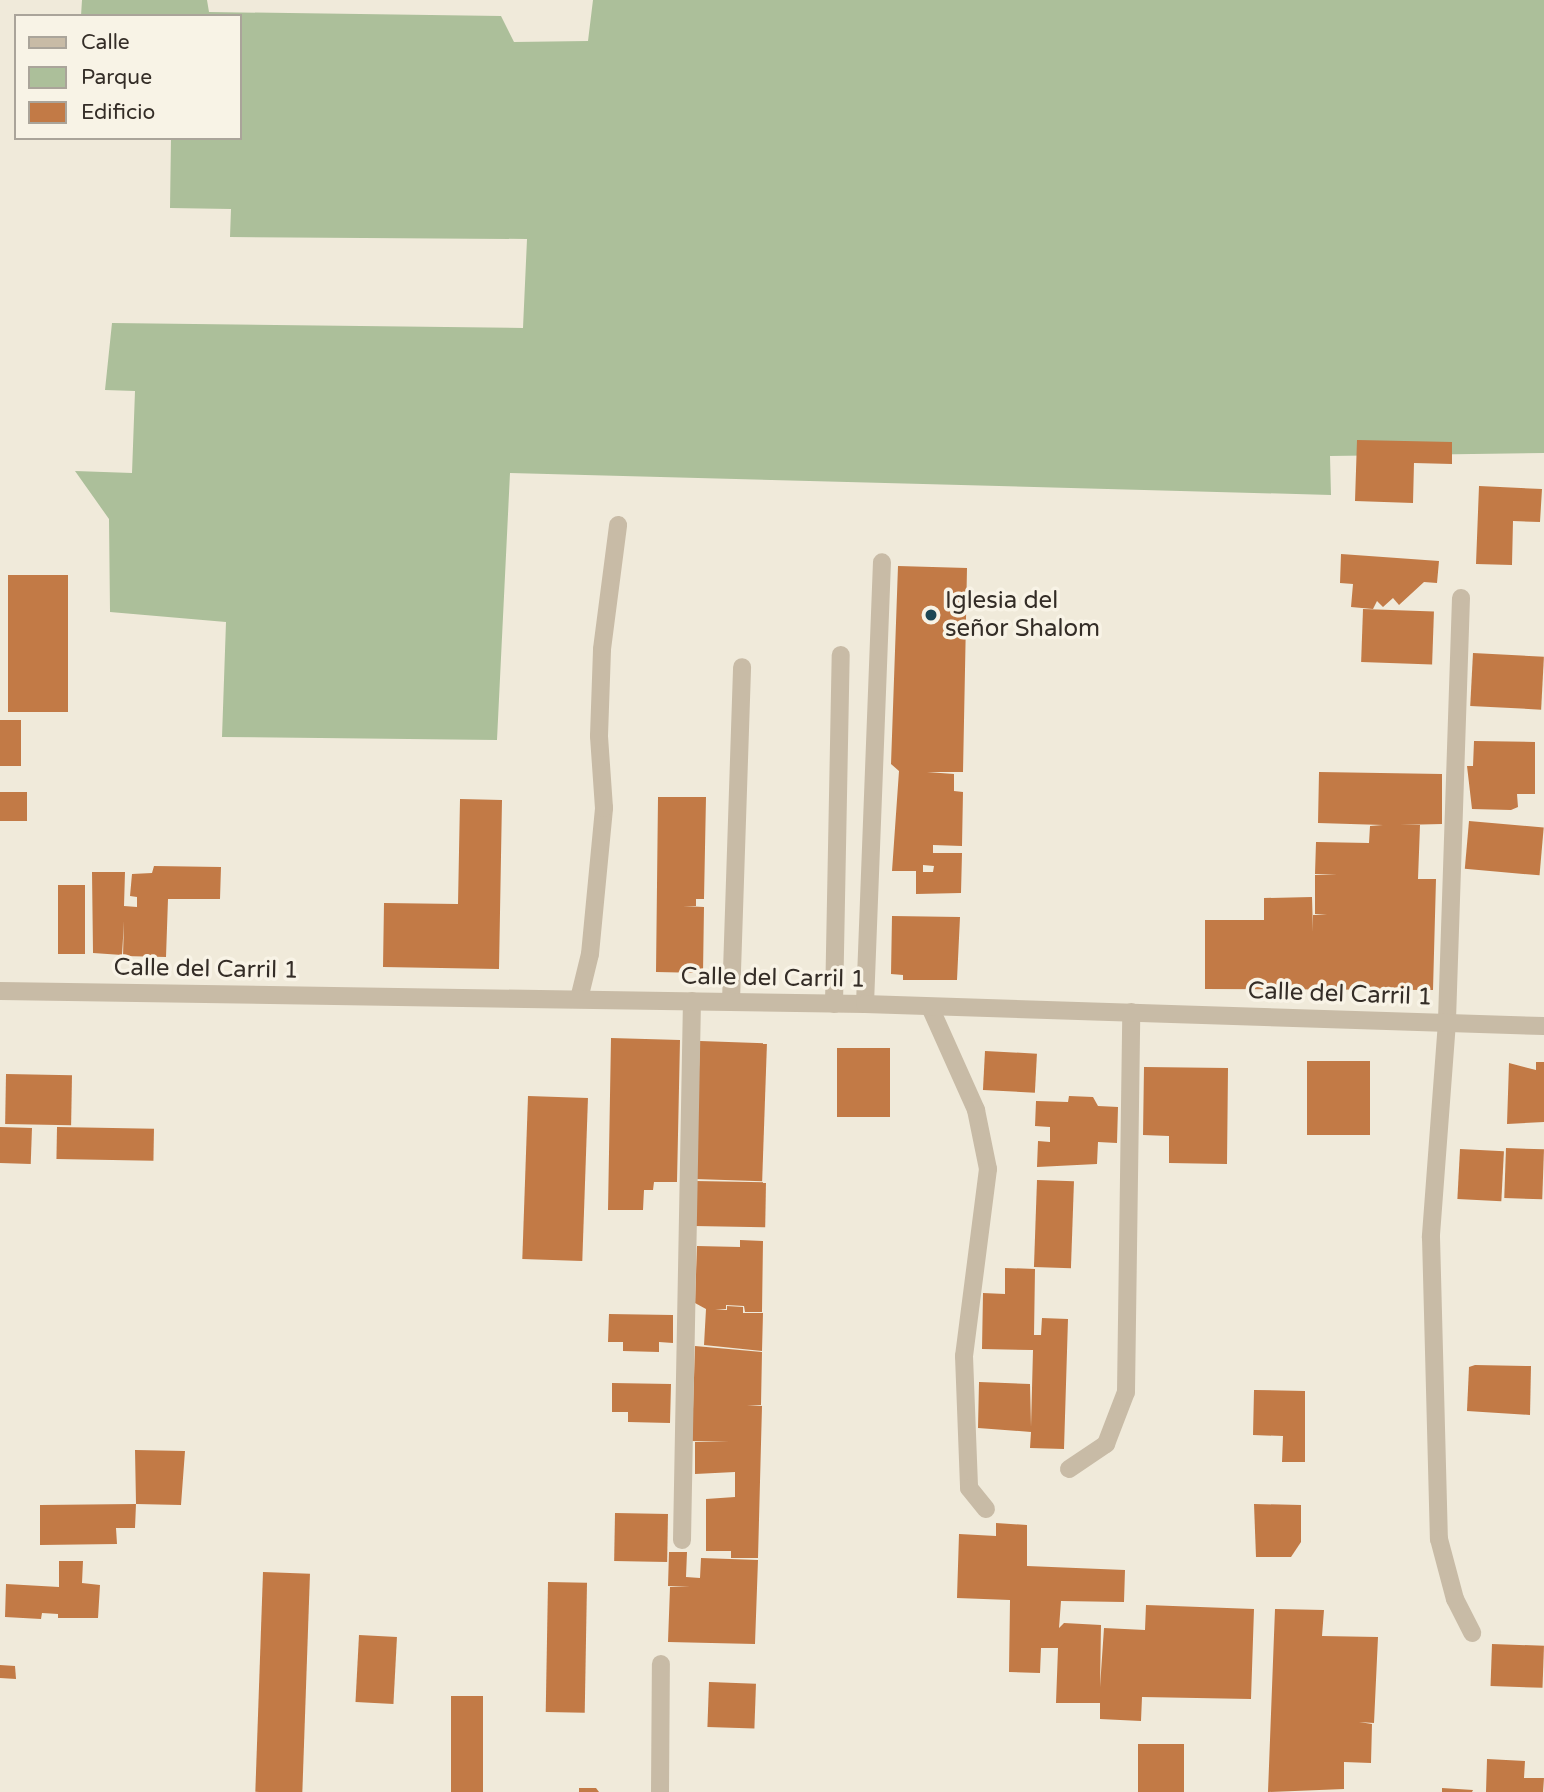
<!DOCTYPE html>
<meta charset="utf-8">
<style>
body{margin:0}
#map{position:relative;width:1544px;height:1792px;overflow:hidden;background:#f0eada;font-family:"Varela Round",sans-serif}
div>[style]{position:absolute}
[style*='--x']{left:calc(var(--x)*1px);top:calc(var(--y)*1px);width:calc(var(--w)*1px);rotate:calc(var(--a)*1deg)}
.green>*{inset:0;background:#acbf9a}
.building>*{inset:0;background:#c27a46;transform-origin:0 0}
.service>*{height:18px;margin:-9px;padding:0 9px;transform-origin:9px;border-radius:9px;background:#c8bba6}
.minor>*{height:18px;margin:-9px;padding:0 9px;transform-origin:9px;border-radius:9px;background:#c8bba6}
.dots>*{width:19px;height:19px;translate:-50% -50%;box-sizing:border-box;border:4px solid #f8f3e6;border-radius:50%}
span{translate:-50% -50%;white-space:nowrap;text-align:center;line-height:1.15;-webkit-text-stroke:7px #f8f3e6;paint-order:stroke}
.poi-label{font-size:24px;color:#342d27}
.left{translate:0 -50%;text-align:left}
.street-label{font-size:24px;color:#342d27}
.legend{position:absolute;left:14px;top:14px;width:228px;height:126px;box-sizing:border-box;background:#f8f3e6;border:2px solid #aaa49a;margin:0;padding:9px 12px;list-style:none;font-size:21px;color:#342d27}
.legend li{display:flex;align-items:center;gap:14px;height:35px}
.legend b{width:35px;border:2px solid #aaa49a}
</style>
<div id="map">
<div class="green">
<div style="clip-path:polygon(82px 0,207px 0,209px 12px,501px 16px,514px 42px,588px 41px,593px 0,1544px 0,1544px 453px,1330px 456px,1331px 495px,510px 473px,497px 740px,222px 737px,226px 622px,110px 612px,109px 519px,75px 471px,132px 473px,135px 391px,105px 390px,112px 323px,523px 328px,527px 239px,230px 237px,231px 209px,170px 208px,171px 138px,240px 138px,240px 16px,81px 16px)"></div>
</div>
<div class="building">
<div style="clip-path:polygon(1357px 440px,1452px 442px,1452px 464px,1414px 463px,1413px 503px,1355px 501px)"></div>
<div style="clip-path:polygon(1479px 486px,1542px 489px,1540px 522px,1513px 521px,1512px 565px,1476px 564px)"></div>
<div style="clip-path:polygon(1341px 554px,1439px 561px,1437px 583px,1424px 582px,1399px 605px,1393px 598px,1383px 607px,1377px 601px,1373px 609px,1351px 607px,1353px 584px,1340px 583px)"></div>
<div style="clip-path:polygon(evenodd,898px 566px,967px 568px,963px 772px,927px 772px,954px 774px,954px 791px,963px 792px,962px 846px,933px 845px,933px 853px,962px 853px,961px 893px,916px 894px,916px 871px,892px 871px,899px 771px,891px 764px,898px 566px,923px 865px,934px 866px,933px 872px,923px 872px,923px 865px)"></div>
<div style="left:68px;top:575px;width:137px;height:60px;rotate:90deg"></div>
<div style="left:1363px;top:609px;width:71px;height:53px;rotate:2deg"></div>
<div style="left:1473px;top:653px;width:71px;height:53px;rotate:3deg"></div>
<div style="left:0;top:720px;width:21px;height:46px"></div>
<div style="clip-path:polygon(1474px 741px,1535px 742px,1535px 794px,1517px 794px,1518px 807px,1511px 810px,1472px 809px,1467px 766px,1473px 766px)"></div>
<div style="clip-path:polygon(1319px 772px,1442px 774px,1442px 824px,1400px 825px,1420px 825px,1418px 879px,1436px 879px,1433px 990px,1205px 989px,1205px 920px,1264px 920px,1264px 898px,1312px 897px,1313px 932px,1313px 915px,1327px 915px,1315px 914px,1315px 875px,1337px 875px,1315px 874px,1316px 842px,1369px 843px,1370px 826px,1383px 825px,1318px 823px)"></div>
<div style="left:0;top:792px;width:27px;height:29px"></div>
<div style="clip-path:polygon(658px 797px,706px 797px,704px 899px,696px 899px,696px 906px,683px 906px,704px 907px,703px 973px,656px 972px)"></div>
<div style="clip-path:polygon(460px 799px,502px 800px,499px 969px,383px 967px,384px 903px,458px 904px)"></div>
<div style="left:1469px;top:821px;width:75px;height:48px;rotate:5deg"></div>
<div style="clip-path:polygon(154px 866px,221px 867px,220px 899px,168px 899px,166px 957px,123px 956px,124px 921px,122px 955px,93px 953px,92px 872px,125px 872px,124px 906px,137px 907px,137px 897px,130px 896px,132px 874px,152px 873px)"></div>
<div style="left:58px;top:885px;width:27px;height:69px"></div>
<div style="clip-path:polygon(892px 916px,960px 917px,957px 980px,903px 980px,903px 975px,891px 974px)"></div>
<div style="clip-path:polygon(611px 1038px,680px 1040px,677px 1182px,654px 1182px,653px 1190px,644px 1190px,643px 1210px,608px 1210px)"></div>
<div style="left:700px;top:1041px;width:67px;height:138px;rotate:2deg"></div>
<div style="left:837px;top:1048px;width:53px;height:69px"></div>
<div style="left:985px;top:1051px;width:52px;height:39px;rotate:3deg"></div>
<div style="left:1307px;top:1061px;width:63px;height:74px"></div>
<div style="clip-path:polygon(1536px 1062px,1544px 1062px,1544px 1122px,1507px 1124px,1509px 1063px,1536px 1070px)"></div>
<div style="clip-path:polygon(1144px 1067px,1228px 1068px,1227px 1164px,1169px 1163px,1169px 1136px,1143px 1135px)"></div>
<div style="left:6px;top:1074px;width:66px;height:50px;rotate:1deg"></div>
<div style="left:528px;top:1096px;width:60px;height:163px;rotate:2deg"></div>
<div style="clip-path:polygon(1069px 1096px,1093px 1097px,1098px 1106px,1118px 1107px,1117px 1143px,1098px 1142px,1097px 1164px,1037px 1167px,1038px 1141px,1050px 1142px,1050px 1127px,1035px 1126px,1036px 1101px,1068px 1102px)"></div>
<div style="left:0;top:1127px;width:32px;height:36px;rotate:2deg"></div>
<div style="left:57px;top:1127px;width:97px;height:32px;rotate:1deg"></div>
<div style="left:1506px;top:1148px;width:38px;height:50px;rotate:2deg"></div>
<div style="left:1460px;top:1149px;width:44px;height:50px;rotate:3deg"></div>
<div style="left:1037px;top:1180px;width:37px;height:87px;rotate:2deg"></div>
<div style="left:695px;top:1181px;width:71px;height:45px;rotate:1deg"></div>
<div style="clip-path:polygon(740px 1240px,763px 1241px,762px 1312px,745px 1312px,744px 1306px,726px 1305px,726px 1309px,715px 1310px,727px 1310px,727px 1306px,743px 1307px,743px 1313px,763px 1313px,762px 1351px,704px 1345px,706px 1309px,695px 1303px,697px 1246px,740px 1247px)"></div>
<div style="clip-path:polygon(1005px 1268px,1035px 1269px,1034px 1335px,1041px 1335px,1042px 1318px,1068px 1319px,1064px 1449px,1030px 1448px,1031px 1432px,978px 1428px,979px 1382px,1030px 1384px,1031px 1427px,1033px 1350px,982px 1349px,983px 1293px,1005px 1294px)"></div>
<div style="clip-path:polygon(609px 1314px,673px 1315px,673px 1343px,659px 1342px,659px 1352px,623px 1351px,623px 1342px,608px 1342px)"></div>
<div style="clip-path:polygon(695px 1346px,762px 1352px,761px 1405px,747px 1405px,762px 1406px,758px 1558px,731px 1558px,731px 1551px,706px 1551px,706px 1499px,735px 1497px,735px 1472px,695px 1474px,695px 1442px,729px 1442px,692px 1441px)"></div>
<div style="clip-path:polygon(1475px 1365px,1531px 1366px,1530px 1415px,1467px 1411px,1469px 1367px)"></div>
<div style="clip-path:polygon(612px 1383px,671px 1384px,670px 1423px,628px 1422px,628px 1412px,612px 1412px)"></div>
<div style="clip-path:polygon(1254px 1390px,1305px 1391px,1305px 1462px,1282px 1462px,1283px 1436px,1253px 1435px)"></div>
<div style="clip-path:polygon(135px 1450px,185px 1451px,181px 1505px,136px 1504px,135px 1528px,116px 1528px,117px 1544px,40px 1545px,40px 1505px,136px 1504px)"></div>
<div style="clip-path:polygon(1254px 1504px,1301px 1505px,1301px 1542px,1291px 1557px,1256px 1557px)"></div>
<div style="left:615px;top:1513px;width:53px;height:48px;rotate:1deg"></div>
<div style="clip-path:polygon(996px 1523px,1027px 1525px,1027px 1566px,1125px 1570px,1124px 1602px,1061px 1601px,1059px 1628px,1064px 1623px,1101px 1625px,1100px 1687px,1104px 1628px,1145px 1630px,1146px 1605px,1254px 1609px,1251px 1699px,1142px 1697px,1141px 1721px,1100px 1719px,1100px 1703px,1056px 1703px,1058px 1648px,1041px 1648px,1040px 1673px,1009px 1672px,1010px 1600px,957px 1598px,959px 1534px,996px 1536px)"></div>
<div style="clip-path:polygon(669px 1552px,687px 1552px,686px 1577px,700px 1578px,701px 1558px,758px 1560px,755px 1644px,668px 1642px,670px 1587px,690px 1587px,668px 1586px)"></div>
<div style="clip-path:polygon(59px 1561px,83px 1561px,82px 1583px,100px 1585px,98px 1618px,58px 1618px,58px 1614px,42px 1613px,41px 1619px,5px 1617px,6px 1584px,59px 1587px)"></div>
<div style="left:263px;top:1572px;width:47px;height:220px;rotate:2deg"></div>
<div style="left:548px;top:1582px;width:39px;height:130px;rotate:1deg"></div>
<div style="clip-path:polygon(1275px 1609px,1324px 1610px,1322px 1636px,1378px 1637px,1374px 1723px,1359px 1722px,1372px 1724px,1371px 1763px,1344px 1762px,1344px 1789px,1268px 1792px)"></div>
<div style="left:359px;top:1635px;width:38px;height:67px;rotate:3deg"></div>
<div style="left:1492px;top:1644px;width:52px;height:42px;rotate:2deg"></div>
<div style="clip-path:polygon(0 1665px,15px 1666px,16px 1679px,0 1678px)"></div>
<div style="left:709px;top:1682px;width:47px;height:45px;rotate:2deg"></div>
<div style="left:451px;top:1696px;width:32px;height:96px"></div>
<div style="left:1138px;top:1744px;width:46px;height:48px"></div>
<div style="clip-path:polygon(1487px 1759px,1525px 1761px,1524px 1778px,1544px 1778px,1543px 1792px,1486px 1792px)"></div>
<div style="clip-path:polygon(579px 1788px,596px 1788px,599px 1792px,579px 1792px)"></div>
<div style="clip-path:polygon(1442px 1788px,1473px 1790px,1472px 1792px,1442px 1792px)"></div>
</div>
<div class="service">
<div style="--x:1461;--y:598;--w:424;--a:91.9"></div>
<div style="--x:1447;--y:1022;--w:216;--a:94.3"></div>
<div style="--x:1431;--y:1237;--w:302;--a:88.5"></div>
<div style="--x:1439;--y:1539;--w:62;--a:75.1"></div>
<div style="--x:1455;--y:1599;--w:38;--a:63"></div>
<div style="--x:579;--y:999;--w:46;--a:-76.3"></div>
<div style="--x:590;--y:954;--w:147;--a:-84.5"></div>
<div style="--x:604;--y:808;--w:72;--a:-94"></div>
<div style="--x:599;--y:736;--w:87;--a:-88"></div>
<div style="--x:602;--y:649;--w:125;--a:-82.6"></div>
<div style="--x:731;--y:1001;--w:334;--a:-88.1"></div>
<div style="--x:834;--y:1004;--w:349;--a:-88.9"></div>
<div style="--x:865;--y:1004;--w:442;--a:-87.8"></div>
<div style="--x:930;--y:1007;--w:113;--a:65.9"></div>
<div style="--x:976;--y:1110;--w:60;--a:78.5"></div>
<div style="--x:988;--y:1169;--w:189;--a:97.3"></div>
<div style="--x:964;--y:1356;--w:132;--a:87.8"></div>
<div style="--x:969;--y:1488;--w:27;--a:51"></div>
<div style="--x:1069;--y:1469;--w:45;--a:-34"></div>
<div style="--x:1106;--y:1444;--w:56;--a:-69"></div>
<div style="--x:1126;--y:1392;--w:380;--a:-89.2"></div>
<div style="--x:682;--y:1540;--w:539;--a:-88.94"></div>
<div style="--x:660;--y:1792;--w:128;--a:-89.6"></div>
</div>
<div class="minor">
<div style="--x:0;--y:991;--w:865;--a:0.86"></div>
<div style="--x:865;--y:1004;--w:679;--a:1.86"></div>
</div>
<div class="dots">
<div style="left:931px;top:615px;background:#1e4754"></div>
</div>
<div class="poi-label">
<span class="left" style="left:945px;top:615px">Iglesia del<br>señor Shalom</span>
</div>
<div class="street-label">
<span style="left:206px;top:969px;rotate:1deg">Calle del Carril 1</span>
<span style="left:773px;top:978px;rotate:1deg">Calle del Carril 1</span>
<span style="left:1340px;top:994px;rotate:2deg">Calle del Carril 1</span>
</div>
<ul class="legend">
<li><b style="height:9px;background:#c8bba6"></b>Calle</li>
<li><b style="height:19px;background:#acbf9a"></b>Parque</li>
<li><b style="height:19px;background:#c27a46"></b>Edificio</li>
</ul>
</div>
